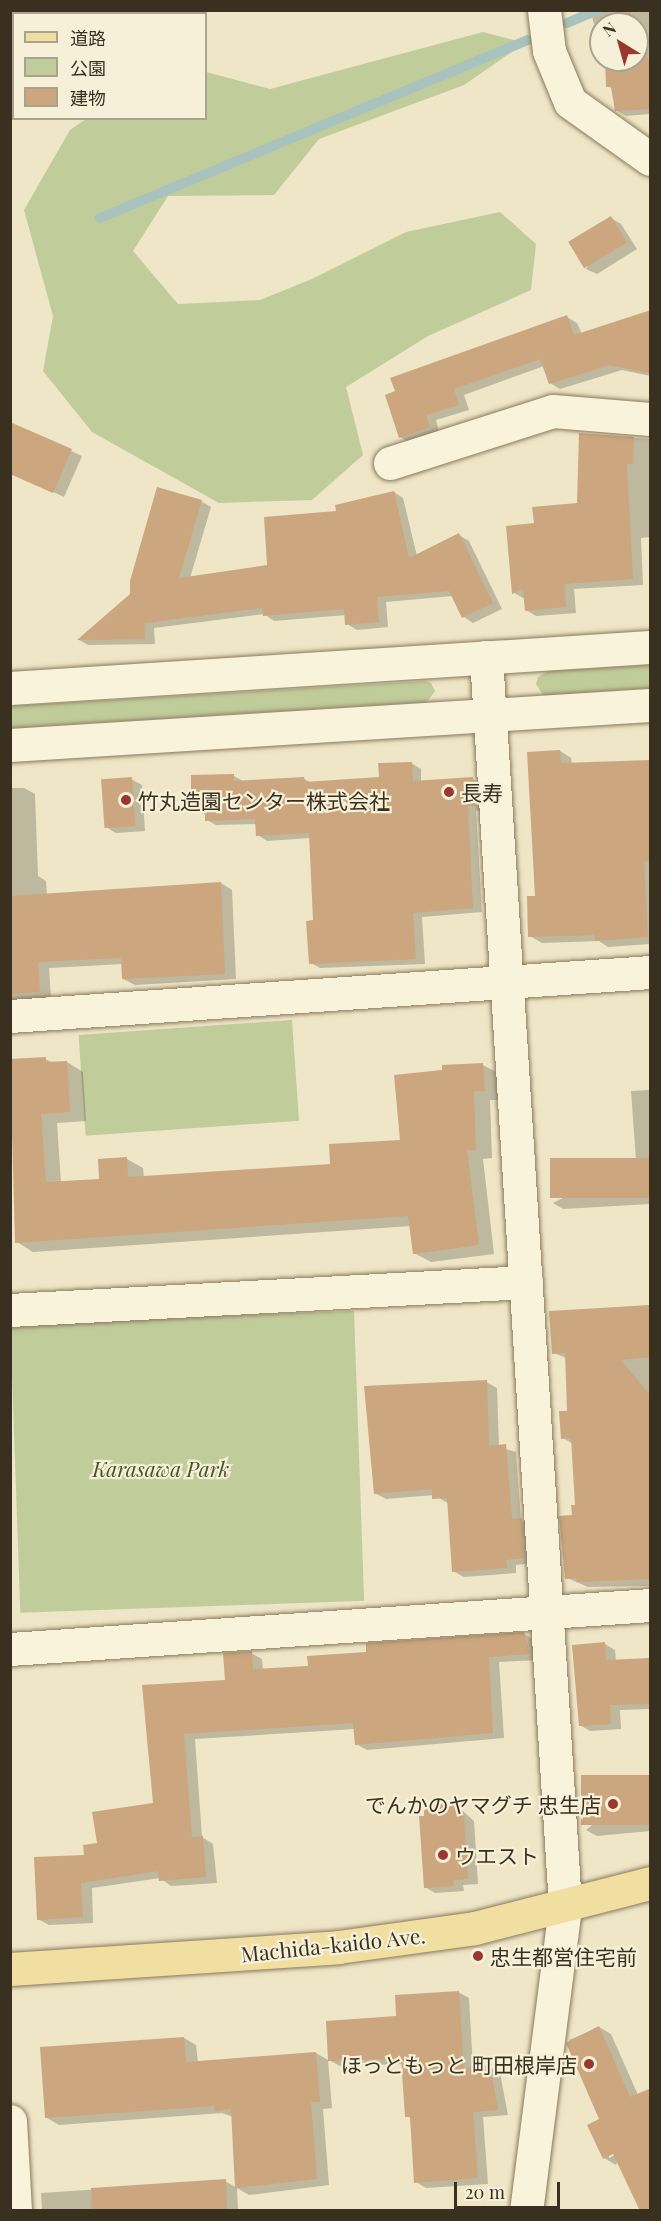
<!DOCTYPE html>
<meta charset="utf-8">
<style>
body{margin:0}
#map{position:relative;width:661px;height:2221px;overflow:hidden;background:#eee6c7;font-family:"Playfair Display","Noto Sans JP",serif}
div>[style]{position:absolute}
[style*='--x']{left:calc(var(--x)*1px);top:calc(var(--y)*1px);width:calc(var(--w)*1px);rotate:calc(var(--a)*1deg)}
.green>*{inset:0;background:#c1cc9b;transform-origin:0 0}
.shadow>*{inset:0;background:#0003}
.stream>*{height:10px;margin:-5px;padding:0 5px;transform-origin:5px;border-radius:5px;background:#a8c2bd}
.building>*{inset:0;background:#cba67e;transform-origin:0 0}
.roads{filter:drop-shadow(0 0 2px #8a795d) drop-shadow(0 0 2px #8a795d)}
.minor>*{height:33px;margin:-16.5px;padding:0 16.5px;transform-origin:16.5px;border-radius:16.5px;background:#f9f3db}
.major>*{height:33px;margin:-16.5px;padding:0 16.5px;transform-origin:16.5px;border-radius:16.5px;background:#f0dfa1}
.dots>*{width:16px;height:16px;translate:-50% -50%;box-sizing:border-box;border:3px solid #f5f0d7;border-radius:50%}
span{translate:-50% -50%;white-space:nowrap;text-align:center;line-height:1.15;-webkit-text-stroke:4.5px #f5f0d7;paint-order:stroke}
.poi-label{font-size:21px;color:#3a3020}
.left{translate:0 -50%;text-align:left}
.right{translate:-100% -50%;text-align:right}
.park-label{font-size:21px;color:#465627;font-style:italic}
.street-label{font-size:21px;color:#3a3020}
.frame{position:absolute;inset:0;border:12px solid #3a3020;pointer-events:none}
.legend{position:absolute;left:12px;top:12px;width:195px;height:108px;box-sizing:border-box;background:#f5f0d7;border:2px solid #aaa38e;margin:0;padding:8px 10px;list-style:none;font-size:18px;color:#3a3020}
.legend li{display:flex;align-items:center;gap:12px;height:30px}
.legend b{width:30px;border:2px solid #aaa38e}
.north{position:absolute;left:589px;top:12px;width:60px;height:60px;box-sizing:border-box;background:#f5f0d7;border:2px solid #aaa38e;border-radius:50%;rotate:323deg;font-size:16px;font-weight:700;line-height:24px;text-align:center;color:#3a3020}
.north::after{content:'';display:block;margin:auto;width:21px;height:27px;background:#98382e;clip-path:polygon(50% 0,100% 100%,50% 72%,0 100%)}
.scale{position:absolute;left:454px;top:2182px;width:106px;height:27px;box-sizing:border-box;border:3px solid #3a3020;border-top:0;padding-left:8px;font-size:18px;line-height:21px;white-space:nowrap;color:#3a3020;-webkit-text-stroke:4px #f5f0d7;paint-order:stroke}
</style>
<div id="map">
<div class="green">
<div style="clip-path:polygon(483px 32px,525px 43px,464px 85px,319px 139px,274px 195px,168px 196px,133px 251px,178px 304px,260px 300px,312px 279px,406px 232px,500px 212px,536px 244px,531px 290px,428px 336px,346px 387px,363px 455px,312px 500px,219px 503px,92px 432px,43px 371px,53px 316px,24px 210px,70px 130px,86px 119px,206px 118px,206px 72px,270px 89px)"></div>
<div style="clip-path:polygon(650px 665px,650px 688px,549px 695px,543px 695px,536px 684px,538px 677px,548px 671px)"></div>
<div style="clip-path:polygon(425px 681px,431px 683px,435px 691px,427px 702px,11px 728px,11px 706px)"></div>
<div style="left:292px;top:1020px;width:101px;height:214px;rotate:86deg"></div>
<div style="left:354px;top:1311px;width:290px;height:344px;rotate:88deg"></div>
</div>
<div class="shadow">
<div style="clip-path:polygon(590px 10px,650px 10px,650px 114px,626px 116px,616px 110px,613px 89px,608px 86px,606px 60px,637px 60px,637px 24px,601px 24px,601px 48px)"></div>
<div style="clip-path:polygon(611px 218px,621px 224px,637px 249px,597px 274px,586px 269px)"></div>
<div style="clip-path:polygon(650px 311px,650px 376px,622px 370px,560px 389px,550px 383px,544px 366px,464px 395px,469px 410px,436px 420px,439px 432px,410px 443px,400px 437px,387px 396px,567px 317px,577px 323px,582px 334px)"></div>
<div style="clip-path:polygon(10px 423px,82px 456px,64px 497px,10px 472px)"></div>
<div style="clip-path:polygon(581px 434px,650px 439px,650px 537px,641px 538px,643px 585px,574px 589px,576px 613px,536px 616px,526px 610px,525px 599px,514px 593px,536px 524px,579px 505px)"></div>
<div style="clip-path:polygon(394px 492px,403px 498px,417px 556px,459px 535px,469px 541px,502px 609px,473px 623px,464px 617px,453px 596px,386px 602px,388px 627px,357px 630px,347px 624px,346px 615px,274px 621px,264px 614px,154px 628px,155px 644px,88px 645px,79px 640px,131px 594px,201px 501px,211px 507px,190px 578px,269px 566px,338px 513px)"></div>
<div style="clip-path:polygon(560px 751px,571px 758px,572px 764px,650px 762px,650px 944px,608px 947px,599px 941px,542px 943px,530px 936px)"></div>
<div style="clip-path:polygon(411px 763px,421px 769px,421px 782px,473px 779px,482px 784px,484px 810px,476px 811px,482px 912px,422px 917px,425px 964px,320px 968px,311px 963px,314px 921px,310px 838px,267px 841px,258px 835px,257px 824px,216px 825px,207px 820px,207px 815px,193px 810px,234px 776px,243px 781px,304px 779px,312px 783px,381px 778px)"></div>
<div style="clip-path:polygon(131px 779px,142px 785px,145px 831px,116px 833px,106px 827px)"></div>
<div style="clip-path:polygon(10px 788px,24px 788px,35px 794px,38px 876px,46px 881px,47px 895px,221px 883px,232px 890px,236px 979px,135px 985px,123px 979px,123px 964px,49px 968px,51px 998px,10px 1000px)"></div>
<div style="clip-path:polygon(45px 1059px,53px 1063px,67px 1062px,83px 1072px,86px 1121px,57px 1123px,61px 1183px,101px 1180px,127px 1159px,143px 1168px,144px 1178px,332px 1166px,402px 1141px,483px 1065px,500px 1074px,501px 1100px,490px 1100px,492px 1158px,483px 1159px,494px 1254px,431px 1262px,414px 1253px,411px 1226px,33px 1252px,17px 1242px,10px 1061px)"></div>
<div style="clip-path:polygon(650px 1090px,650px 1204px,563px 1209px,553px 1203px,636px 1160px,631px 1091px)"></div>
<div style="clip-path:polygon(650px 1305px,650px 1586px,588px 1587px,567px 1578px,577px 1507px,573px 1444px,563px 1438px,569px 1412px,566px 1358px,554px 1353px,550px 1313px)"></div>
<div style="clip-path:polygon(486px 1382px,497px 1388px,499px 1447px,516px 1452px,521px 1520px,532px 1526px,534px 1563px,516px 1565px,516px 1573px,464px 1577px,453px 1571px,449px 1504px,434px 1495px,386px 1499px,375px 1493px)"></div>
<div style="clip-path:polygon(524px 1634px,535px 1640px,541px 1660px,499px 1662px,504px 1738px,367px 1750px,356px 1744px,355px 1729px,195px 1739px,202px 1837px,213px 1844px,217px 1883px,171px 1886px,160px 1878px,92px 1888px,93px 1923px,49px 1925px,38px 1919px,86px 1856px,155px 1804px,144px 1686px,227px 1681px,251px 1653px,262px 1659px,263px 1670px,309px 1668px,368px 1654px)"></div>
<div style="clip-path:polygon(605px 1644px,615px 1650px,616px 1661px,650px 1660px,650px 1709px,620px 1710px,621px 1729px,590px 1731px,580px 1725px)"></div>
<div style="clip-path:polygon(650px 1777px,650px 1831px,597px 1836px,586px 1830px)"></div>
<div style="clip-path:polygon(456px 1805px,474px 1821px,478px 1884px,463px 1885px,464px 1891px,435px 1893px,425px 1887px)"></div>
<div style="clip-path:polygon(458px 1992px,469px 1998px,473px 2068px,490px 2067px,500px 2073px,508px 2115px,483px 2117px,488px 2184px,426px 2188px,416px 2182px,412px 2119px,407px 2116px,403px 2064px,340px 2066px,329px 2060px,398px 2018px)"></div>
<div style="clip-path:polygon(evenodd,599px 2027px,611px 2034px,638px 2095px,616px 2165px,604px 2158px,601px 2120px,569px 2040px,599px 2027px,621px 2152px,609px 2158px,609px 2154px,621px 2152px)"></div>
<div style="clip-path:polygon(184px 2038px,196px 2045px,198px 2063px,316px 2053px,328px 2060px,332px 2108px,323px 2109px,329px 2185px,249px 2195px,237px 2188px,238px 2210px,42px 2210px,41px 2193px,225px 2181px,237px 2188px,233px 2117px,222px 2113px,59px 2125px,47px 2118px)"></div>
</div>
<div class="stream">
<div style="--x:567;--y:23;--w:34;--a:-23"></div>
<div style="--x:100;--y:218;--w:463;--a:-22.6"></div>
</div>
<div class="building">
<div style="clip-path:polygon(624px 10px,630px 10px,635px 24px,602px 24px,602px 19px)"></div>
<div style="clip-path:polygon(637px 30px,651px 68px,651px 109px,615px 111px,611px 87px,606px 87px,605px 60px,637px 60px)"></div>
<div style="left:611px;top:216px;width:31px;height:50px;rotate:59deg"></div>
<div style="clip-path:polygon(651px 310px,651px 374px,610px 365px,549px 384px,540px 359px,454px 389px,459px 405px,426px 415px,430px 427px,399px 438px,385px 395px,395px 391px,390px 378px,567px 315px,574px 335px)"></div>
<div style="clip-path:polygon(10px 422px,72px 449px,53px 493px,10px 474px)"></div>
<div style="clip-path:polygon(579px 433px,634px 437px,633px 464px,627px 464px,633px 579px,564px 584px,566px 607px,525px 611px,523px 589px,512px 594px,506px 526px,534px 523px,532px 507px,577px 503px)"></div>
<div style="clip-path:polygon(157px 487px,202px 500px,179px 578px,267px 565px,264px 517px,336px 511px,335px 505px,394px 491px,409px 558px,459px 533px,493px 603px,462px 618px,449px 591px,377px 597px,379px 622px,345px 625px,344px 609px,263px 616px,262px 608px,145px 623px,145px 639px,77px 640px,130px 594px,130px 581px)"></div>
<div style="clip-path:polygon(560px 750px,561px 763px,651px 760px,651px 861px,644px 862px,648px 937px,595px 941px,594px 935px,528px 937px,527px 896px,535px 896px,527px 752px)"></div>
<div style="clip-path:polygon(412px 762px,413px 781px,473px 777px,475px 806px,468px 806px,473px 908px,413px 913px,416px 959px,309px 964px,306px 921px,313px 920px,309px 833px,256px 836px,255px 819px,205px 821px,205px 811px,191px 811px,191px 775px,234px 774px,234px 781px,304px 777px,305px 782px,379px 777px,378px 763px)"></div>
<div style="left:132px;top:777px;width:49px;height:31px;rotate:86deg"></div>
<div style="clip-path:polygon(221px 882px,225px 974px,122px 979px,121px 958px,38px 962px,40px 992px,10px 994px,10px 896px)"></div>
<div style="clip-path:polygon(46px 1057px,46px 1062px,67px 1061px,70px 1112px,41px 1114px,46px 1182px,99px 1179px,98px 1159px,127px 1157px,128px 1177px,330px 1164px,329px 1144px,400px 1140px,394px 1075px,442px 1070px,442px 1065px,483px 1063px,485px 1091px,474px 1091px,476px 1150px,467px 1150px,479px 1245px,413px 1254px,408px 1216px,15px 1243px,10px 1059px)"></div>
<div style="left:651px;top:1158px;width:40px;height:101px;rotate:90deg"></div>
<div style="clip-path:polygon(651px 1305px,651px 1357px,621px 1360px,651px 1396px,651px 1579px,577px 1582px,576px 1578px,565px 1579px,559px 1516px,572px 1515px,571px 1505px,575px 1505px,571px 1438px,561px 1439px,559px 1411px,567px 1411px,565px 1353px,552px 1354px,549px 1311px)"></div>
<div style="clip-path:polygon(487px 1380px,489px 1446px,506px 1444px,512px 1519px,522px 1518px,524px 1558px,506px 1560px,507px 1568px,452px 1572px,447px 1498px,432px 1499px,432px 1489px,374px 1494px,364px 1386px)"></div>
<div style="clip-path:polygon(524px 1632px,530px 1654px,489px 1657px,493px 1733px,355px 1745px,353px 1723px,184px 1734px,192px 1837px,203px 1836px,206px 1877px,159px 1881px,158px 1871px,81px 1883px,83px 1917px,37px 1920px,34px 1857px,84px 1855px,83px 1845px,97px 1843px,92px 1812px,153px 1803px,142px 1685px,225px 1680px,223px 1653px,252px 1651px,253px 1669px,308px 1666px,307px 1656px,366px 1652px,366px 1643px)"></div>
<div style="clip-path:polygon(605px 1642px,606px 1660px,651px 1658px,651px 1704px,610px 1705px,611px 1724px,579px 1726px,572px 1645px)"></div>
<div style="left:651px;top:1775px;width:50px;height:70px;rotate:90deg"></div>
<div style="clip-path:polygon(457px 1803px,457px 1814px,464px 1813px,468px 1879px,453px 1880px,454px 1886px,424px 1888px,419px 1816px,424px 1816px,424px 1805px)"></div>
<div style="clip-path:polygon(459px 1991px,464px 2068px,490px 2065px,498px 2110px,473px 2112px,478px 2178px,414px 2183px,410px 2117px,405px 2117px,401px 2059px,328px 2061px,326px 2021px,396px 2016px,395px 1995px)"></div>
<div style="clip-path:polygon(599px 2026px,630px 2097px,651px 2088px,651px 2211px,640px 2211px,613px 2154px,603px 2159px,587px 2125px,599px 2119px,566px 2043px)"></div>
<div style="clip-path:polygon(184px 2037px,186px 2062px,316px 2052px,320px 2102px,311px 2102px,317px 2179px,235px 2188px,231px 2109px,215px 2111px,214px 2106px,45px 2118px,40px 2047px)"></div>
<div style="clip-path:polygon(226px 2179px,227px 2211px,92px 2211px,91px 2188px)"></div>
</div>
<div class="roads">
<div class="minor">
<div style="--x:544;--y:10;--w:41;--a:83"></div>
<div style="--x:549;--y:51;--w:55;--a:67.6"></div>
<div style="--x:570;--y:102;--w:98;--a:35.5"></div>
<div style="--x:390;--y:463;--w:171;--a:-17.7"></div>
<div style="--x:553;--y:411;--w:97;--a:4.7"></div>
<div style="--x:486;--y:657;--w:1252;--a:86.38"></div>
<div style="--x:565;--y:1907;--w:305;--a:97.3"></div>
<div style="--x:10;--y:688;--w:641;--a:-3.67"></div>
<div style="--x:10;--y:745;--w:641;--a:-3.58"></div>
<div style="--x:10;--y:1016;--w:642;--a:-3.93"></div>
<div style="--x:10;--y:1310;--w:517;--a:-3.11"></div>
<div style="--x:10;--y:1649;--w:642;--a:-3.93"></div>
<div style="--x:10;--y:2121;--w:89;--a:86.8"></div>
</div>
<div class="major">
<div style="--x:10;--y:1969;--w:329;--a:-3.8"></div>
<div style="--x:338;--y:1947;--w:138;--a:-7.9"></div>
<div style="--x:475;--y:1928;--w:181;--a:-14.4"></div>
</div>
</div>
<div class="dots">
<div style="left:449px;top:792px;background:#98382e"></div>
<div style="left:126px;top:800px;background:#98382e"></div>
<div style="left:613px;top:1804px;background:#98382e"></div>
<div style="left:443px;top:1855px;background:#98382e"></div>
<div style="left:478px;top:1956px;background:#98382e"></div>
<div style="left:589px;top:2064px;background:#98382e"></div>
</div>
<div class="poi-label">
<span class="left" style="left:461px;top:792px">長寿</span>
<span class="left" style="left:138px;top:800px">竹丸造園センター株式会社</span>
<span class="right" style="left:601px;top:1804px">でんかのヤマグチ 忠生店</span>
<span class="left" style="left:455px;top:1855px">ウエスト</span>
<span class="left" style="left:490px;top:1956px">忠生都営住宅前</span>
<span class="right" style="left:577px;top:2064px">ほっともっと 町田根岸店</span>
</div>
<div class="park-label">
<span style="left:161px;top:1468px">Karasawa Park</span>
</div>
<div class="street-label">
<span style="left:333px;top:1944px;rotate:-6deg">Machida-kaido Ave.</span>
</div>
<div class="frame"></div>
<ul class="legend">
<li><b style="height:8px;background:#f0dfa1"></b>道路</li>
<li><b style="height:16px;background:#c1cc9b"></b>公園</li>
<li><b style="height:16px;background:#cba67e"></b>建物</li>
</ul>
<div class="north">N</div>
<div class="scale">20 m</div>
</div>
